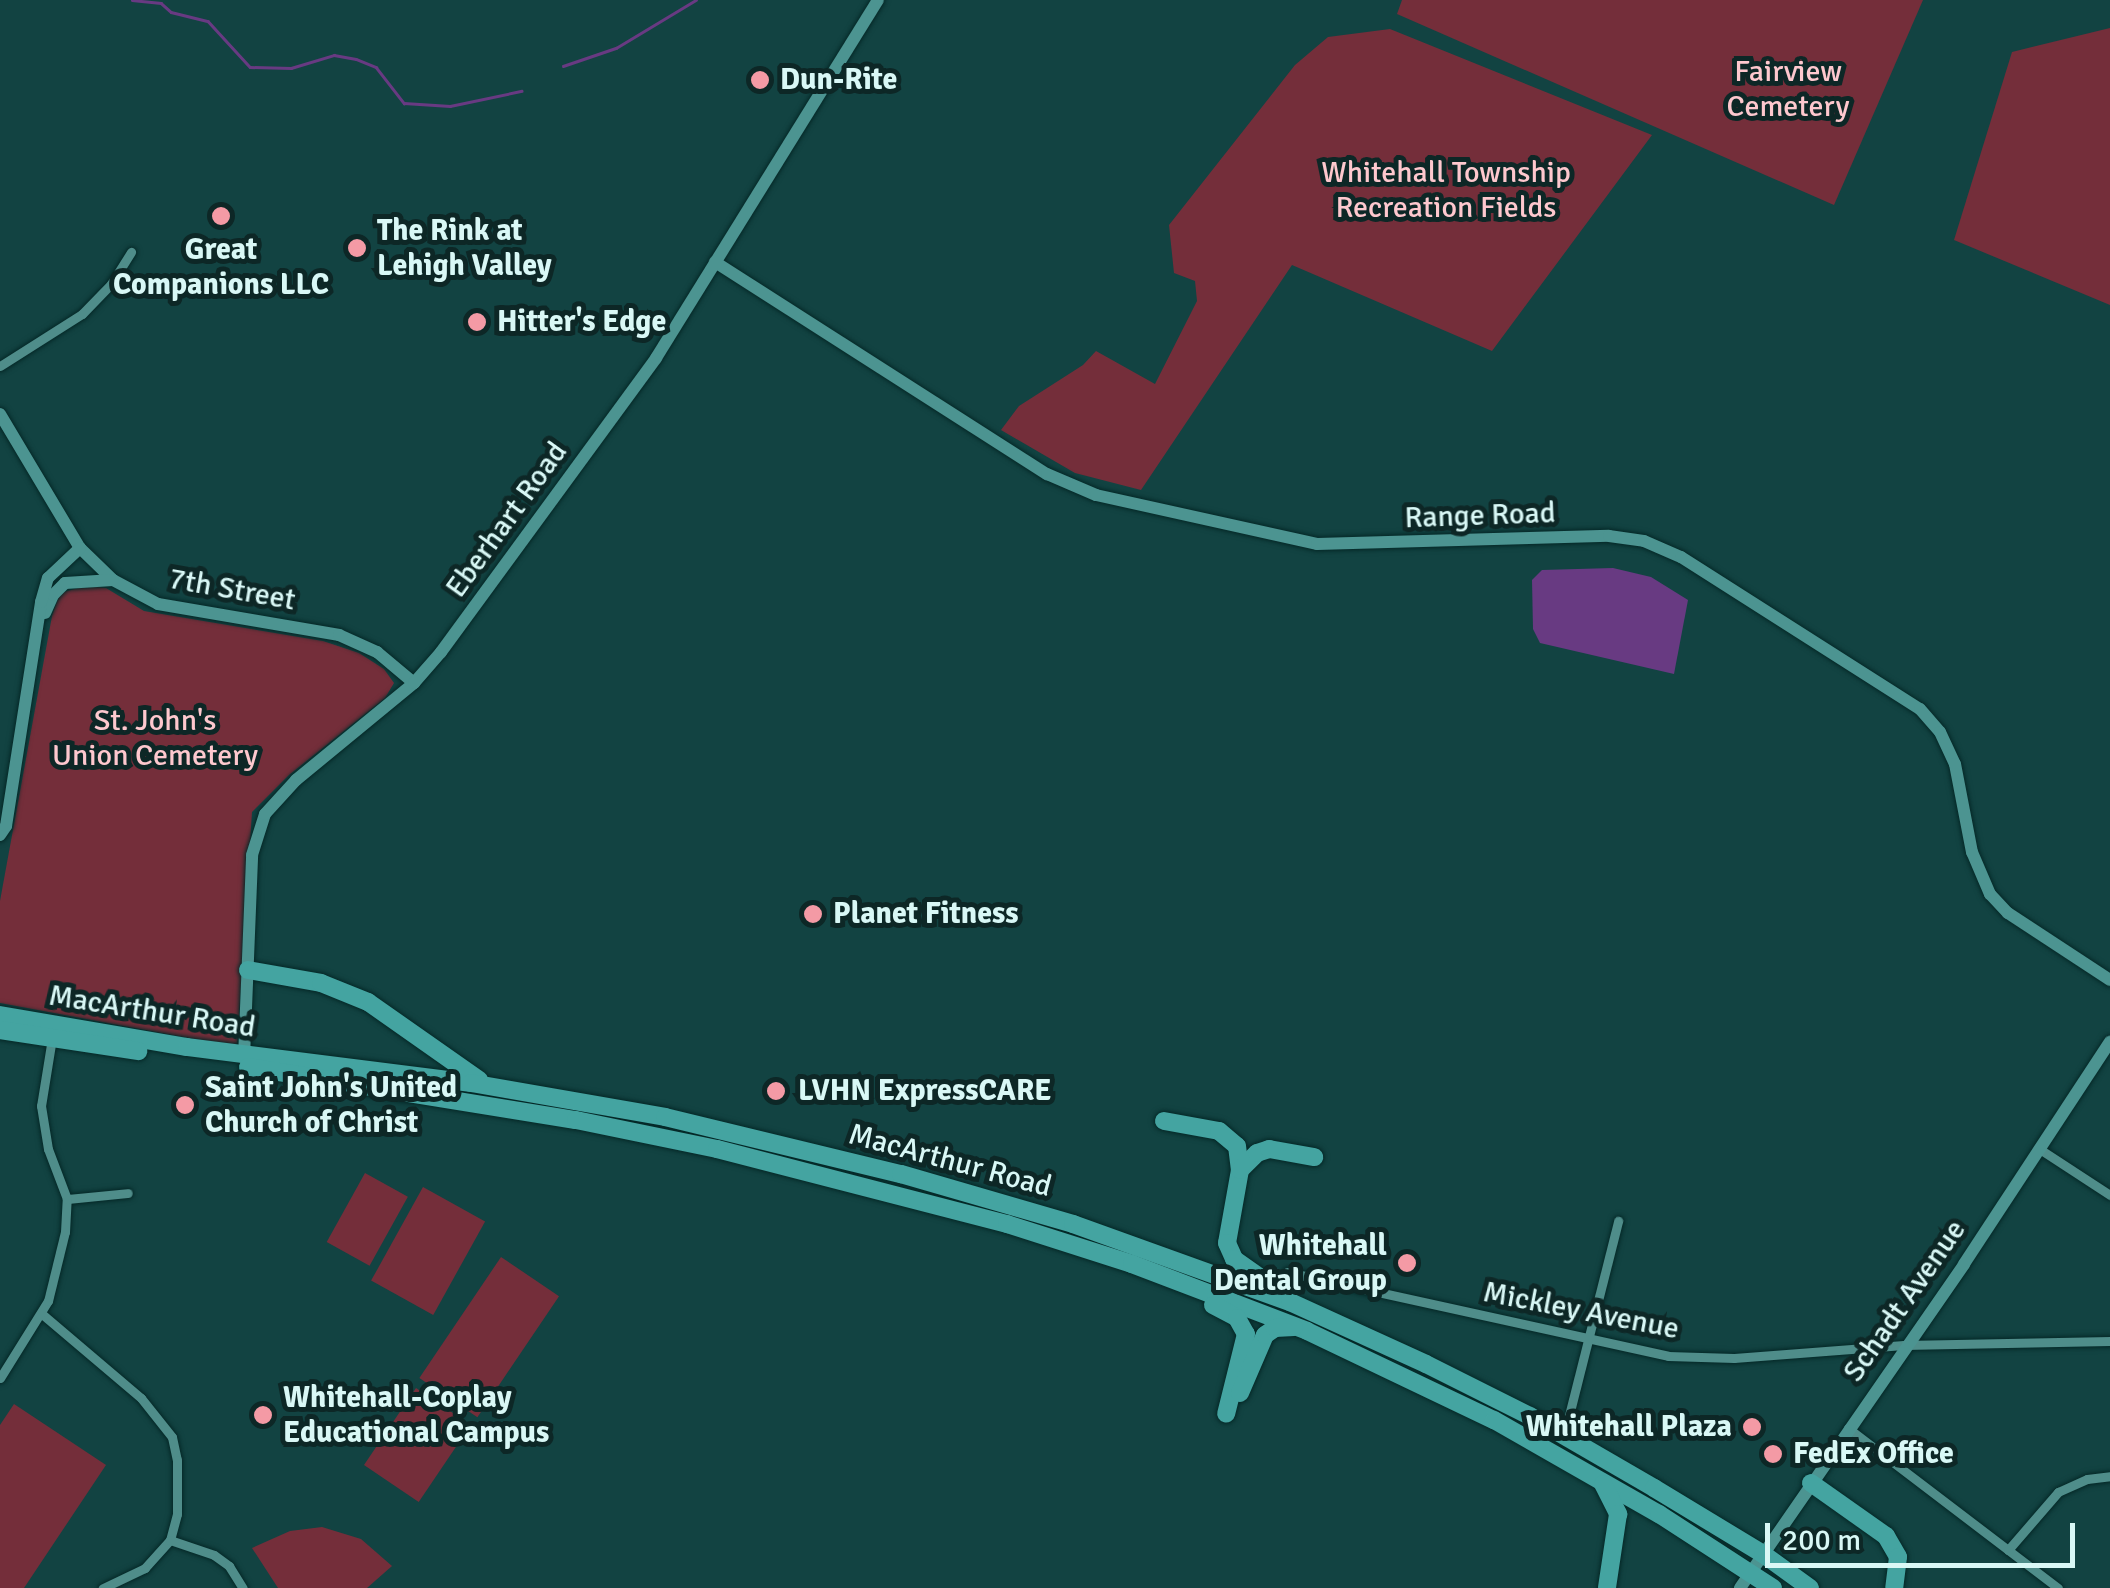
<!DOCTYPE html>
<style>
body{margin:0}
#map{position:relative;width:2110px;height:1588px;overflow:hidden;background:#124342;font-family:Signika,sans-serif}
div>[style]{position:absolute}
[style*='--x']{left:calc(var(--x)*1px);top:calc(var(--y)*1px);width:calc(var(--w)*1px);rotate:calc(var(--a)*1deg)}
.green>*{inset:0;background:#742e3a;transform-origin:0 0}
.water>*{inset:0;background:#683a82}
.stream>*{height:2.5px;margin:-1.25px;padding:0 1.25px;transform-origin:1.25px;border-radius:1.25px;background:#683a82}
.roads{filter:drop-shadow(0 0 2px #052827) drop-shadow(0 0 2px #052827)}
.street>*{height:9px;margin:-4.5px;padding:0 4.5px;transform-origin:4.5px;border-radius:4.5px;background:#4f8d8a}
.secondary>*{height:12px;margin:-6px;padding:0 6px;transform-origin:6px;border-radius:6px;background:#4c9491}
.highway>*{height:18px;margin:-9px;padding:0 9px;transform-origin:9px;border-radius:9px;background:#44a4a1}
.dots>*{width:28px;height:28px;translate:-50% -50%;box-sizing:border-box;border:5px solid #0d2726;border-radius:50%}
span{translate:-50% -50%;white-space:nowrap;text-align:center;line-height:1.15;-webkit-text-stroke:10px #0d2726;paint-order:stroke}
.park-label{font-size:30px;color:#fec8ce}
.poi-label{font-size:30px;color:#d9f8f6;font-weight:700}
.left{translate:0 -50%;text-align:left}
.right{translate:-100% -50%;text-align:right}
.street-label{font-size:30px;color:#d9f8f6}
.scale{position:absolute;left:1765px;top:1523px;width:310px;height:45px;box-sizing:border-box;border:5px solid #d9f8f6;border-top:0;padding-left:12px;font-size:30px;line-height:35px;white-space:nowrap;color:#d9f8f6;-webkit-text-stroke:8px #0d2726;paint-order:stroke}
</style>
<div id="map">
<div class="green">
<div style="clip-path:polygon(1402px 0,1923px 0,1834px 205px,1397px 14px)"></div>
<div style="clip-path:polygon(2110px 28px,2110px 305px,1954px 240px,2012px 52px)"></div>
<div style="clip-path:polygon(1390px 29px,1652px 135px,1492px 351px,1292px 265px,1141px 490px,1075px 473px,1001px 430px,1019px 406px,1083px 365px,1096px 351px,1155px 384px,1197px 301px,1195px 281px,1174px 273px,1169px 225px,1295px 65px,1328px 37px)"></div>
<div style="clip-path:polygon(86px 586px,106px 588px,144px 611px,323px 641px,359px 653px,384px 669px,394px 683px,385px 698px,289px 775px,252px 812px,237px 1047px,0 1003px,0 901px,52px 616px,60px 593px)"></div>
<div style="left:365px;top:1173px;width:49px;height:79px;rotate:29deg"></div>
<div style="left:423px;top:1187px;width:71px;height:107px;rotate:29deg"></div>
<div style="left:501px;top:1257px;width:70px;height:146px;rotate:34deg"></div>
<div style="left:416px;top:1388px;width:66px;height:93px;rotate:34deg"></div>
<div style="clip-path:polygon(14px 1404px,106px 1465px,24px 1588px,0 1588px,0 1425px)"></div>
<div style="clip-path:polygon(322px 1527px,361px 1539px,392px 1566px,367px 1588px,278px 1588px,252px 1548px,290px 1531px)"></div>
</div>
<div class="water">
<div style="clip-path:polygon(1613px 568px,1651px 577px,1688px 600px,1674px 674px,1540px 643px,1533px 629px,1532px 580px,1542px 570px)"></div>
</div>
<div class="stream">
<div style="--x:132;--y:0;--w:29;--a:6"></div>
<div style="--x:161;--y:3;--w:13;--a:42"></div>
<div style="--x:171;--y:12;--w:38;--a:14"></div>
<div style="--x:208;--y:21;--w:62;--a:47.6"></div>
<div style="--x:250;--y:67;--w:41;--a:1.4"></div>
<div style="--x:291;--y:68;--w:45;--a:-16.8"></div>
<div style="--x:334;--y:55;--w:22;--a:10"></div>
<div style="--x:356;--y:59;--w:22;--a:22"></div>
<div style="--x:376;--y:67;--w:46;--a:52.1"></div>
<div style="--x:404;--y:103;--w:46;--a:3.7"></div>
<div style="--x:450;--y:106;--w:73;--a:-11.9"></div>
<div style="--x:563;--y:66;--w:56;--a:-18.8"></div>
<div style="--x:616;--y:48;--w:93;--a:-31"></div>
</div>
<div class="roads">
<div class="street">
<div style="--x:0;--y:366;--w:97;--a:-32.4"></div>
<div style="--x:82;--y:314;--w:42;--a:-46"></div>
<div style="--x:111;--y:284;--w:38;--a:-58"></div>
<div style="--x:2038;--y:1148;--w:86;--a:33.1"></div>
<div style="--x:67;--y:1199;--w:61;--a:-5.6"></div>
<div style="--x:1287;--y:1272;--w:390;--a:12.4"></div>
<div style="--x:1668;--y:1356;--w:66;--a:1.7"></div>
<div style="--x:1734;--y:1358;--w:170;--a:-4.4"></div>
<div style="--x:1904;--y:1345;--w:206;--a:-1.1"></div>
<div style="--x:42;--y:1314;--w:130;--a:40.3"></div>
<div style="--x:141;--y:1398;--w:50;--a:51.5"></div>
<div style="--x:172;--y:1437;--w:24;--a:78"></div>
<div style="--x:177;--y:1460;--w:54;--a:90"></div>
<div style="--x:177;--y:1514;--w:27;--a:105"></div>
<div style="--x:170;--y:1540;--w:38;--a:132"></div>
<div style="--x:145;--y:1568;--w:47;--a:154.5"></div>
<div style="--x:0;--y:1378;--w:91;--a:-58.1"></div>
<div style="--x:48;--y:1301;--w:71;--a:-76.2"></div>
<div style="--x:65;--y:1232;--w:33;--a:-87"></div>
<div style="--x:67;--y:1199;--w:53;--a:-110.8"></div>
<div style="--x:48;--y:1149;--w:44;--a:-99.2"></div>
<div style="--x:41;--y:1106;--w:69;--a:-80.8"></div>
<div style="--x:1848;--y:1428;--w:264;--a:37.3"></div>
<div style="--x:1564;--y:1435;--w:221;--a:-75.8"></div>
<div style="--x:170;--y:1540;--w:46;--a:18.8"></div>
<div style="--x:214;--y:1555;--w:19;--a:36"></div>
<div style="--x:229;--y:1566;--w:26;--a:58"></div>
<div style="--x:2008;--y:1550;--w:77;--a:-49.2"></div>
<div style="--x:2058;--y:1492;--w:32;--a:-24"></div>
<div style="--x:2087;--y:1479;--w:23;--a:-7"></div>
</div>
<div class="secondary">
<div style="--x:715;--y:262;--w:394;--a:32.6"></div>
<div style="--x:1047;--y:474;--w:53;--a:23.2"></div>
<div style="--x:1096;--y:495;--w:226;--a:12.5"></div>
<div style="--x:1317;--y:544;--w:292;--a:-1.6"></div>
<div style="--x:1609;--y:536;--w:35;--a:8"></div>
<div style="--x:1644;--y:541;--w:40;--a:23.4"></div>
<div style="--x:1681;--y:557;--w:283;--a:32.5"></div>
<div style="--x:1920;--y:709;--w:30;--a:49"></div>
<div style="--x:1940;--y:732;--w:35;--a:65"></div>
<div style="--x:1955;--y:764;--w:90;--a:79.1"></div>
<div style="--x:1972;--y:852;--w:46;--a:66.8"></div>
<div style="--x:1990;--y:894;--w:26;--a:47"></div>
<div style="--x:2008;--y:913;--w:122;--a:33.3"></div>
<div style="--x:0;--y:414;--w:156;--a:59.2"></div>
<div style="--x:80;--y:548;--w:46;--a:44.1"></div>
<div style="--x:113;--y:580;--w:51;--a:28.1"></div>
<div style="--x:158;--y:604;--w:184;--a:9.7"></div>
<div style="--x:339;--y:635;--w:42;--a:24.1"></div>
<div style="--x:377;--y:652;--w:48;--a:40"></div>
<div style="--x:45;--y:613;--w:20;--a:-66"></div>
<div style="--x:53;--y:595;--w:17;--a:-45"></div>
<div style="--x:65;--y:583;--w:48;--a:-3.6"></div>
<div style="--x:0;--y:835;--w:11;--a:-56"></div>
<div style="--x:6;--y:826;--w:227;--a:-81.1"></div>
<div style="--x:41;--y:602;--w:25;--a:-74"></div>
<div style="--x:48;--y:578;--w:44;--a:-43.2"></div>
<div style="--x:244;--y:1058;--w:203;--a:-87.7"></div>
<div style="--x:252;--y:855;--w:43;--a:-72.4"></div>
<div style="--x:265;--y:814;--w:46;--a:-47.6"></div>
<div style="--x:296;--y:780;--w:153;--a:-39.4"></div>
<div style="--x:414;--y:683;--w:41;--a:-48.9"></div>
<div style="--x:441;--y:652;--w:364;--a:-53.8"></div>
<div style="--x:656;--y:358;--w:421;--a:-58.2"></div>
<div style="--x:1740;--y:1588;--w:394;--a:-55.3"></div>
<div style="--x:1964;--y:1264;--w:266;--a:-56.7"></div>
</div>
<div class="highway">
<div style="--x:248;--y:970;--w:74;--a:10.1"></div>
<div style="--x:321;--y:983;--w:51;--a:22"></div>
<div style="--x:368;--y:1002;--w:136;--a:35.1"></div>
<div style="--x:0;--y:1015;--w:190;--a:9.7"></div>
<div style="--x:187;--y:1047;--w:286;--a:7.2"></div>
<div style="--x:471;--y:1083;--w:197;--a:9.9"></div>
<div style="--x:665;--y:1117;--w:243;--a:13.6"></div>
<div style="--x:901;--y:1174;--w:179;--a:16.2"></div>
<div style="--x:1073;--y:1224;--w:231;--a:19.8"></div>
<div style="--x:1290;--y:1302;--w:149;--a:24.5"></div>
<div style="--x:1426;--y:1364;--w:116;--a:26.6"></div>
<div style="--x:1530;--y:1416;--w:143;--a:30.1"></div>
<div style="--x:1654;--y:1488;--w:127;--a:31.2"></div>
<div style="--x:1763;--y:1554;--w:58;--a:35.9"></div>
<div style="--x:0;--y:1030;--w:140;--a:8.7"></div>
<div style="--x:248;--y:1067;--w:332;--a:9.2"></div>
<div style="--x:576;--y:1120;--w:144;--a:11.6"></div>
<div style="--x:717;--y:1149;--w:300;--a:14.5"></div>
<div style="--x:1007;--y:1224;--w:131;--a:17.7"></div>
<div style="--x:1132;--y:1264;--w:187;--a:20.9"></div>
<div style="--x:1307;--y:1331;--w:207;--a:25.5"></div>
<div style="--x:1494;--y:1420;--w:190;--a:29.7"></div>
<div style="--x:1659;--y:1514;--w:136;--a:33"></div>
<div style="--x:1164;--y:1121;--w:56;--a:10.3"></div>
<div style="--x:1219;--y:1131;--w:23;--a:40"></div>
<div style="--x:1237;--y:1146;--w:24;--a:83"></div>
<div style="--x:1240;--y:1170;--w:74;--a:100.1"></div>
<div style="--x:1227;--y:1243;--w:17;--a:66"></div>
<div style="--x:1234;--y:1259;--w:50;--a:35.3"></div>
<div style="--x:1240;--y:1170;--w:24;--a:-45"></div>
<div style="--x:1257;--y:1153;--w:13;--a:-18"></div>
<div style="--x:1269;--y:1149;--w:46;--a:10.1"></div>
<div style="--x:1213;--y:1305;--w:27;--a:28"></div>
<div style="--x:1237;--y:1318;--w:18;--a:61"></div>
<div style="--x:1246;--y:1334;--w:82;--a:104"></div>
<div style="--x:1240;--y:1393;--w:63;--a:-66.7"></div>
<div style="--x:1265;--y:1335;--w:12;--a:-35"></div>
<div style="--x:1275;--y:1328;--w:19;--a:-3"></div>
<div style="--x:1811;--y:1483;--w:92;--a:35.2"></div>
<div style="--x:1886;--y:1536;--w:24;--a:60"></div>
<div style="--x:1898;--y:1557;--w:31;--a:97"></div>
<div style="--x:1603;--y:1484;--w:34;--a:63"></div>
<div style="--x:1618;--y:1514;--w:75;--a:98.5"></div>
</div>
</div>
<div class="dots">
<div style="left:760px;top:80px;background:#f49aa5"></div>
<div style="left:221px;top:216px;background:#f49aa5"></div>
<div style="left:357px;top:248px;background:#f49aa5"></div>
<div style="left:477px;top:322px;background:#f49aa5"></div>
<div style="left:813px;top:914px;background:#f49aa5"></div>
<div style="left:776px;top:1091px;background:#f49aa5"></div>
<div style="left:185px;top:1105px;background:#f49aa5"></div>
<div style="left:1407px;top:1263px;background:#f49aa5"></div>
<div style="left:263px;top:1415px;background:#f49aa5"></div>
<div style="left:1752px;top:1427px;background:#f49aa5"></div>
<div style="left:1773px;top:1454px;background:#f49aa5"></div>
</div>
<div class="park-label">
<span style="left:1788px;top:89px">Fairview<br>Cemetery</span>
<span style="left:1446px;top:190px">Whitehall Township<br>Recreation Fields</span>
<span style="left:155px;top:738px">St. John's<br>Union Cemetery</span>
</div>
<div class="poi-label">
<span class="left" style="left:780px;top:80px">Dun-Rite</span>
<span class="left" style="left:377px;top:248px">The Rink at<br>Lehigh Valley</span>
<span style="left:221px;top:267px">Great<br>Companions LLC</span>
<span class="left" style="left:497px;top:322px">Hitter's Edge</span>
<span class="left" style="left:833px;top:914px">Planet Fitness</span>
<span class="left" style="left:205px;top:1105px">Saint John's United<br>Church of Christ</span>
<span class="left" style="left:798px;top:1091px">LVHN ExpressCARE</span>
<span class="right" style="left:1387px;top:1263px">Whitehall<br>Dental Group</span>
<span class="left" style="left:283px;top:1415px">Whitehall-Coplay<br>Educational Campus</span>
<span class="right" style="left:1732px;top:1427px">Whitehall Plaza</span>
<span class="left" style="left:1793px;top:1454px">FedEx Office</span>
</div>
<div class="street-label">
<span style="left:1480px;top:516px;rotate:-2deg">Range Road</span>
<span style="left:507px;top:520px;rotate:-54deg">Eberhart Road</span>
<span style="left:232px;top:590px;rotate:10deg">7th Street</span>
<span style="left:152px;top:1012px;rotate:9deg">MacArthur Road</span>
<span style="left:950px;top:1161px;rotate:15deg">MacArthur Road</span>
<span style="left:1905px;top:1301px;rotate:-55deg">Schadt Avenue</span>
<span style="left:1581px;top:1311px;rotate:11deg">Mickley Avenue</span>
</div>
<div class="scale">200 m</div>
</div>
